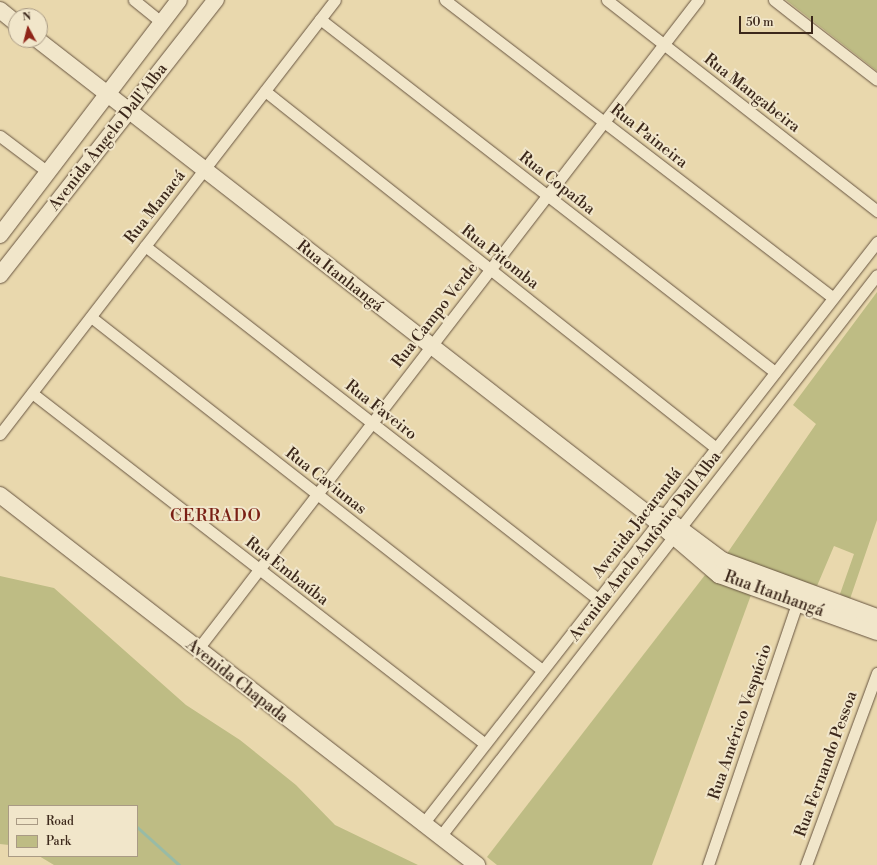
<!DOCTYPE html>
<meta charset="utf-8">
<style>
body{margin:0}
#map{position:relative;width:877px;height:865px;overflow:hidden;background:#e9d8ad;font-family:"Libre Bodoni",serif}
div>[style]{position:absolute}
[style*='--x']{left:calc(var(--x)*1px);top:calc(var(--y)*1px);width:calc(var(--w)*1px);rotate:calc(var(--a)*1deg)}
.green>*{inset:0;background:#bebc84}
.stream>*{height:3px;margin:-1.5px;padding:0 1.5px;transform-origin:1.5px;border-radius:1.5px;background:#98bba6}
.roads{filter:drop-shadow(0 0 1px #675440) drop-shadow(0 0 1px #675440)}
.street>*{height:11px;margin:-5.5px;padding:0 5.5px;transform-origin:5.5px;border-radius:5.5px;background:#f1e6ca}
.secondary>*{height:16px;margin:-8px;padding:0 8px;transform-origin:8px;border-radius:8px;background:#f1e6ca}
span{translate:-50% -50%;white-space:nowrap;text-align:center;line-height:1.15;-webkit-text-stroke:4px #f1e6ca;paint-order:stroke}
.street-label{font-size:16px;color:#3c281b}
.neighbourhood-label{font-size:17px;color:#7a1f14;letter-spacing:1px}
.legend{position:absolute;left:8px;top:805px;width:130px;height:52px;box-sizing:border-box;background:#f1e6ca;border:1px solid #a99a84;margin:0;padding:5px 7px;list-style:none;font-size:12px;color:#3c281b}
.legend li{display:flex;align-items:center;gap:8px;height:20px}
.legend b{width:20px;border:1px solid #a99a84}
.north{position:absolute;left:8px;top:8px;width:40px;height:40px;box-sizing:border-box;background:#f1e6ca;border:1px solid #a99a84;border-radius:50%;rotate:353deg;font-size:11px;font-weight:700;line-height:16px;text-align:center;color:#3c281b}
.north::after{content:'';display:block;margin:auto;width:14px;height:18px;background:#8f2418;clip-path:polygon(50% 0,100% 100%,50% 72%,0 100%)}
.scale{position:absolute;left:739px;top:16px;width:74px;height:18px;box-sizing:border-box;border:2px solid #3c281b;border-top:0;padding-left:5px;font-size:12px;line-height:14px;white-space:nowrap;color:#3c281b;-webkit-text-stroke:3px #f1e6ca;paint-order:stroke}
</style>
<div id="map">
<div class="green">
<div style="clip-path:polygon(786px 0,877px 0,877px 71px)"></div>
<div style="clip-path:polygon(877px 292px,877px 520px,850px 599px,840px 594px,854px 554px,834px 546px,817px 586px,726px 555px,816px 424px,793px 405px)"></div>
<div style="clip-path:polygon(705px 575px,751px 595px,652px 865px,497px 865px,487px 857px)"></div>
<div style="clip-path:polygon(0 576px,54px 588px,186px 705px,240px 740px,296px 785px,335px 825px,418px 865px,54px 865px,39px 856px,137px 856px,137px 806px,9px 806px,9px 845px,0 844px)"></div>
</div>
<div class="stream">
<div style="--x:137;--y:827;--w:57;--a:42.1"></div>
</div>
<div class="roads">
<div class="street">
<div style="--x:134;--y:0;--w:35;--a:39"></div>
<div style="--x:445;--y:0;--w:489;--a:37.5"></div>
<div style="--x:607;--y:0;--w:343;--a:38"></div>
<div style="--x:774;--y:0;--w:130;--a:37.8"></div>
<div style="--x:320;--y:19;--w:576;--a:37.81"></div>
<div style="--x:265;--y:91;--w:575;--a:38.36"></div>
<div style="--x:0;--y:136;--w:60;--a:36.9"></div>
<div style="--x:145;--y:246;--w:574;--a:37.93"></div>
<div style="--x:91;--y:317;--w:573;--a:38.05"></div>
<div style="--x:32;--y:393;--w:573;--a:37.77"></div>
<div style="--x:0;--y:434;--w:548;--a:-52.34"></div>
<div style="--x:197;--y:650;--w:821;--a:-52.38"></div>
<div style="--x:422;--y:825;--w:740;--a:-52.03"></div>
<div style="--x:439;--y:838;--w:713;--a:-52.12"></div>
<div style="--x:708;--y:865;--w:283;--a:-71.2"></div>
<div style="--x:806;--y:865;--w:205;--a:-69.7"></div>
</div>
<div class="secondary">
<div style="--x:0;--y:10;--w:21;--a:39"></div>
<div style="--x:38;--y:40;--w:768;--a:37.86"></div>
<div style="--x:644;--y:511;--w:99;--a:40.5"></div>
<div style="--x:719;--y:575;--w:168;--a:19.8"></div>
<div style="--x:0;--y:235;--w:295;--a:-52.7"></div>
<div style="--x:0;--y:275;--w:350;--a:-51.9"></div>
<div style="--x:0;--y:495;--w:604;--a:37.8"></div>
<div style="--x:644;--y:511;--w:20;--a:15"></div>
<div style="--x:663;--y:516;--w:74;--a:36.7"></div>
<div style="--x:722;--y:560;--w:165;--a:20.2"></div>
</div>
</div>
<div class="street-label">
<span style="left:752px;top:93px;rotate:38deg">Rua Mangabeira</span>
<span style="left:649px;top:136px;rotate:38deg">Rua Paineira</span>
<span style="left:108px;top:137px;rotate:-52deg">Avenida Ângelo Dall'Alba</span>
<span style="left:557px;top:183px;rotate:38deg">Rua Copaíba</span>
<span style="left:155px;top:207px;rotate:-52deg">Rua Manacá</span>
<span style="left:500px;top:257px;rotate:38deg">Rua Pitomba</span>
<span style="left:340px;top:276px;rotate:38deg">Rua Itanhangá</span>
<span style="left:435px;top:315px;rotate:-52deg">Rua Campo Verde</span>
<span style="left:381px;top:410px;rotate:38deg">Rua Faveiro</span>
<span style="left:326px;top:481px;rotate:38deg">Rua Caviunas</span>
<span style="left:637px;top:523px;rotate:-52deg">Avenida Jacarandá</span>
<span style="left:645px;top:546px;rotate:-52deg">Avenida Anelo Antônio Dall Alba</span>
<span style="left:287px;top:571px;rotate:38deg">Rua Embaúba</span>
<span style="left:774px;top:594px;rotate:20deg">Rua Itanhangá</span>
<span style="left:237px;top:681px;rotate:38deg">Avenida Chapada</span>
<span style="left:740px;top:722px;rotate:-71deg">Rua Américo Vespúcio</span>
<span style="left:826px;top:764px;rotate:-70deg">Rua Fernando Pessoa</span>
</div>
<div class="neighbourhood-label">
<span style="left:216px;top:517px">CERRADO</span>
</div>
<ul class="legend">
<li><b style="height:5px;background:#f1e6ca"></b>Road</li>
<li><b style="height:11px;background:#bebc84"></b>Park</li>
</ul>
<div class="north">N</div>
<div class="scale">50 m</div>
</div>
